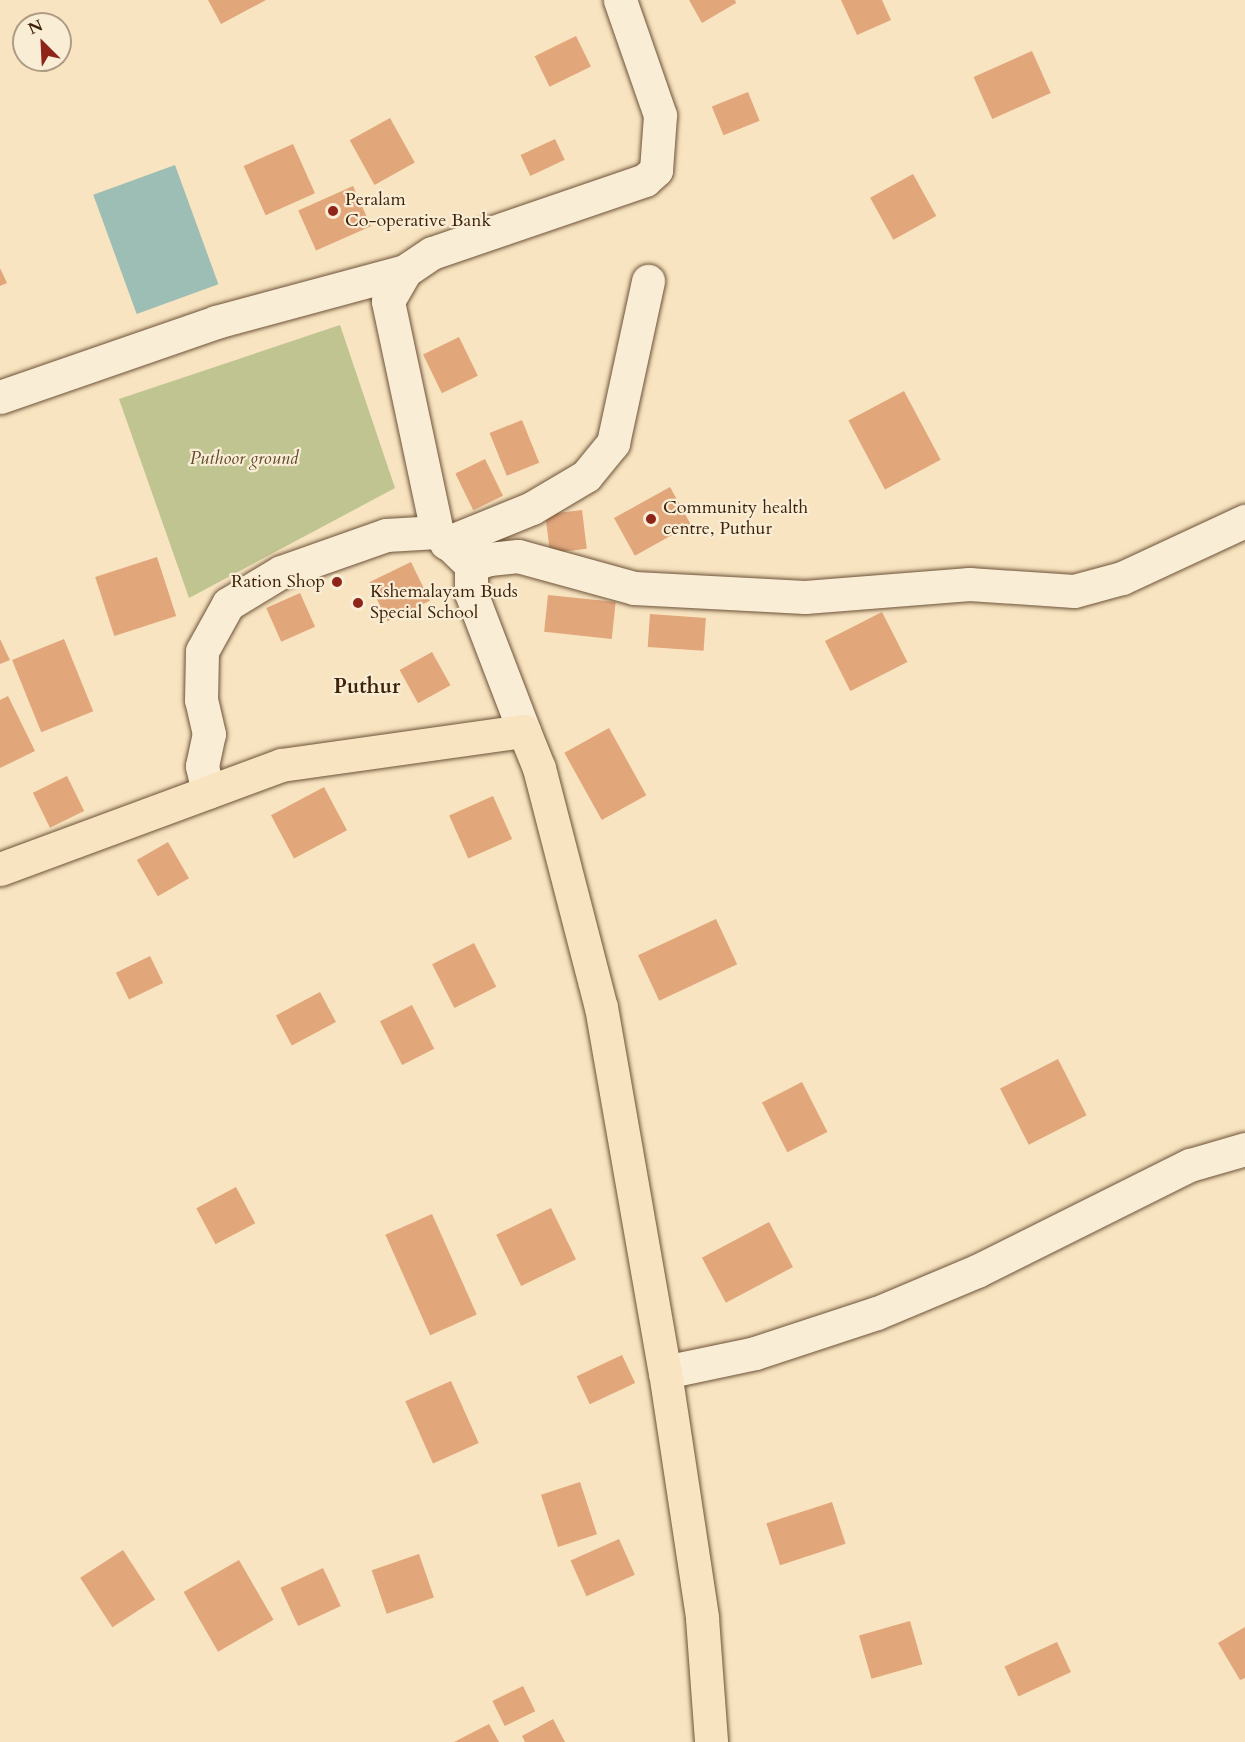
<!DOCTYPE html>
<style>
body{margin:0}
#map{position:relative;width:1245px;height:1742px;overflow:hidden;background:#f8e4c0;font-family:Cardo,serif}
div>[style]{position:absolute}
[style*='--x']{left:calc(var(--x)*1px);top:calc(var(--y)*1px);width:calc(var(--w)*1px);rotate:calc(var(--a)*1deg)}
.green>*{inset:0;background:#bfc491}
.water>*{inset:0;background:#9dbeb5;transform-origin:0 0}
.building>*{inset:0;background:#e2a67b;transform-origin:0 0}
.roads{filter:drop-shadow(0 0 2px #6d5238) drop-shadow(0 0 2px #6d5238)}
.minor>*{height:33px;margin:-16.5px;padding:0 16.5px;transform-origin:16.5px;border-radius:16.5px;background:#faedd6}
.major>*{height:33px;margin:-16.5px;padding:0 16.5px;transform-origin:16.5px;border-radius:16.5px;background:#f8e4c0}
.dots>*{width:16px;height:16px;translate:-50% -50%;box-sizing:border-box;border:3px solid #faedd6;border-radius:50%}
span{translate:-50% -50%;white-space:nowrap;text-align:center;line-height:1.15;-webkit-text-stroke:4.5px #faedd6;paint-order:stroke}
.poi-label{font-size:18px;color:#3f220a}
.left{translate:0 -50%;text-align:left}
.right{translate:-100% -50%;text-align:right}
.park-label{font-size:18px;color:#5f4a2c;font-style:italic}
.quarter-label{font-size:21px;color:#3f220a;font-weight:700}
.north{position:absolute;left:12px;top:12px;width:60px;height:60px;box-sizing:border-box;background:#faedd6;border:2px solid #af9c84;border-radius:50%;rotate:336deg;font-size:16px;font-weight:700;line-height:24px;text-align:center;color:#3f220a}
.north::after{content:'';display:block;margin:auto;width:21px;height:27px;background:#8f2418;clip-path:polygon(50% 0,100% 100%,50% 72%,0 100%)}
</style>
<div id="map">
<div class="green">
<div style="clip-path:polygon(340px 325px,395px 488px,189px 598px,119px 399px)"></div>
</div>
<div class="water">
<div style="left:175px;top:165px;width:127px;height:87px;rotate:70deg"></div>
</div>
<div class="building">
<div style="clip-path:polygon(208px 0,266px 0,221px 24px)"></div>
<div style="clip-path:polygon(689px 0,735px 0,736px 3px,702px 23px)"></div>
<div style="clip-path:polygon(841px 0,882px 0,891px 20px,857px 35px)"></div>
<div style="left:576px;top:36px;width:34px;height:46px;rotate:64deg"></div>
<div style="left:1032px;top:51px;width:46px;height:64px;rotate:66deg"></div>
<div style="left:748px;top:92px;width:31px;height:39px;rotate:68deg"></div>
<div style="left:390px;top:118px;width:51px;height:46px;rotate:61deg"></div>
<div style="left:555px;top:139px;width:23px;height:38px;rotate:65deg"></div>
<div style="left:293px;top:144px;width:54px;height:54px;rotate:66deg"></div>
<div style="left:913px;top:174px;width:48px;height:49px;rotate:61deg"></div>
<div style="left:353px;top:186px;width:44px;height:60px;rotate:66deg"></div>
<div style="clip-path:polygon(0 268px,7px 283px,0 286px)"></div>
<div style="left:459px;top:337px;width:43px;height:40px;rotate:64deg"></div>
<div style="left:904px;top:391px;width:78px;height:63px;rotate:62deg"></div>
<div style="left:522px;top:420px;width:46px;height:35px;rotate:68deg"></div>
<div style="left:485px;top:459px;width:41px;height:33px;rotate:64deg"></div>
<div style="left:670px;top:487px;width:43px;height:64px;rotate:61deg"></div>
<div style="left:582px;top:510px;width:39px;height:37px;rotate:83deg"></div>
<div style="left:157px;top:557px;width:62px;height:65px;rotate:72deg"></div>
<div style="left:411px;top:562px;width:43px;height:47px;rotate:64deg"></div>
<div style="left:300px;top:593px;width:37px;height:37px;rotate:66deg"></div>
<div style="left:548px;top:595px;width:68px;height:37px;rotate:6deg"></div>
<div style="left:882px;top:612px;width:56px;height:64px;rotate:63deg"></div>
<div style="left:650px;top:614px;width:56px;height:33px;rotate:4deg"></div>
<div style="clip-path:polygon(0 639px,10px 660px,0 664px)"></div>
<div style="left:64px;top:639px;width:78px;height:56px;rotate:68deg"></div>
<div style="left:432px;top:652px;width:38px;height:37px;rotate:61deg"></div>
<div style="clip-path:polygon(8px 696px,35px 751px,0 768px,0 700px)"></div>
<div style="left:609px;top:728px;width:77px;height:51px;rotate:61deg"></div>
<div style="left:67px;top:776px;width:39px;height:38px;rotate:64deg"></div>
<div style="left:324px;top:787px;width:49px;height:60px;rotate:62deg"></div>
<div style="left:493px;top:796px;width:47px;height:48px;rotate:66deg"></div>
<div style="left:168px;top:842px;width:42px;height:36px;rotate:60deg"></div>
<div style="left:716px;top:919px;width:50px;height:86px;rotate:65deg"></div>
<div style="left:474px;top:943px;width:49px;height:47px;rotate:63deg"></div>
<div style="left:150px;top:956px;width:30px;height:38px;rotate:64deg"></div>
<div style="left:320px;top:992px;width:34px;height:50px;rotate:62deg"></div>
<div style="left:412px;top:1005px;width:49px;height:36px;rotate:63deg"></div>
<div style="left:1058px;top:1059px;width:63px;height:65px;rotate:63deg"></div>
<div style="left:802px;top:1082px;width:56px;height:45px;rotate:63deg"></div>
<div style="left:236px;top:1187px;width:41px;height:45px;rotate:62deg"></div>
<div style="left:551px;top:1208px;width:57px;height:61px;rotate:64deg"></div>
<div style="left:432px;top:1214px;width:110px;height:51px;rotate:66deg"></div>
<div style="left:769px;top:1222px;width:51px;height:76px;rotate:62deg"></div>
<div style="left:622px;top:1355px;width:31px;height:50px;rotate:65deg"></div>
<div style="left:451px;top:1381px;width:68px;height:50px;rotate:66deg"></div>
<div style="left:580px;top:1482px;width:55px;height:41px;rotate:72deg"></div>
<div style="left:832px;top:1502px;width:44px;height:69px;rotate:72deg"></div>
<div style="left:619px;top:1539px;width:39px;height:53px;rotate:66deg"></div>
<div style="left:123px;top:1550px;width:59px;height:51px;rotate:57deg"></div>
<div style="left:419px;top:1554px;width:46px;height:50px;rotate:71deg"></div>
<div style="left:239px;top:1560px;width:69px;height:64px;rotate:60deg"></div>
<div style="left:323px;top:1568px;width:42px;height:47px;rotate:65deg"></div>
<div style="left:910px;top:1621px;width:45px;height:53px;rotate:74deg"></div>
<div style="clip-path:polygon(1245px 1627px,1245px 1678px,1240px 1680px,1218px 1643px)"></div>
<div style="left:1057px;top:1642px;width:33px;height:58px;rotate:65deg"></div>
<div style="left:523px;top:1686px;width:28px;height:34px;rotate:64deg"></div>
<div style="clip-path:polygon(553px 1719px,565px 1742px,525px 1742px,522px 1736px)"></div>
<div style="clip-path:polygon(489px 1724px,499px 1742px,454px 1742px)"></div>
</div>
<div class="roads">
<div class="minor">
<div style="--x:0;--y:397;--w:229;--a:-19.1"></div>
<div style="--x:216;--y:322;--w:196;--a:-15.1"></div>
<div style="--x:446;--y:543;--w:93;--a:-22.1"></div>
<div style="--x:532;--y:508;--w:63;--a:-30.7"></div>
<div style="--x:586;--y:476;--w:43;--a:-50.7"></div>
<div style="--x:613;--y:443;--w:166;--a:-77.8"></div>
<div style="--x:471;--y:565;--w:47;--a:-135.9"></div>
<div style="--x:437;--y:532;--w:236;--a:-102"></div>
<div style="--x:388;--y:301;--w:34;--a:-60"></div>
<div style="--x:405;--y:271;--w:32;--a:-34"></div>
<div style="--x:432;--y:253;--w:225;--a:-18.9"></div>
<div style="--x:645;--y:180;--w:15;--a:-42"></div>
<div style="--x:656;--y:170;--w:55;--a:-85.8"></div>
<div style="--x:660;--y:115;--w:122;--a:-109.2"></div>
<div style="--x:524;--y:731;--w:148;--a:-111"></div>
<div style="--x:471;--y:593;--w:28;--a:-90"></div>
<div style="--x:471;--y:565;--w:19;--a:-18"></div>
<div style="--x:489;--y:559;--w:29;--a:-6"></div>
<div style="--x:518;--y:556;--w:120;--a:15.4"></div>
<div style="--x:634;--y:588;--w:171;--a:3"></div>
<div style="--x:805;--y:597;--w:165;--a:-4.5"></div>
<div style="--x:969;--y:584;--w:105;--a:3.8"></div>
<div style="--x:1074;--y:591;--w:50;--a:-15.2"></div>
<div style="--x:1122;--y:578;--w:136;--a:-24.9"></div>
<div style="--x:208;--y:792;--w:27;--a:-103"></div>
<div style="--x:202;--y:766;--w:33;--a:-78"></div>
<div style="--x:209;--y:734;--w:35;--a:-103"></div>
<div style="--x:201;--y:700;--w:49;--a:-88.8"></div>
<div style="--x:202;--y:651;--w:54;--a:-61"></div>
<div style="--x:228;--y:604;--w:62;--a:-31.1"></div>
<div style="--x:281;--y:572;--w:111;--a:-19.4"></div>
<div style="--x:386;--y:535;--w:51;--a:-3.4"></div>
<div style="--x:665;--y:1372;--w:92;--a:-11.9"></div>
<div style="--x:755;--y:1353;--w:128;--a:-18.2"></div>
<div style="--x:877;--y:1313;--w:108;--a:-22.8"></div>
<div style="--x:977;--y:1271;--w:238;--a:-26.5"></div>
<div style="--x:1190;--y:1165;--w:57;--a:-16.2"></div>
</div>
<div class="major">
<div style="--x:0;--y:869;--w:300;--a:-20.3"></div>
<div style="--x:281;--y:765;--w:245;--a:-8"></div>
<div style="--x:524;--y:731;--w:40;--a:68"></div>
<div style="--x:539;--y:768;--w:247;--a:75.5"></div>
<div style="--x:601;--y:1007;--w:371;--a:80.1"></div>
<div style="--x:665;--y:1372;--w:249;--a:81.4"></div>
<div style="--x:702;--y:1618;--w:124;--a:85.8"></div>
</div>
</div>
<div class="dots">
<div style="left:333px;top:211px;background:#8f2418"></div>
<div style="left:651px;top:519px;background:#8f2418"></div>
<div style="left:337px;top:582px;background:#8f2418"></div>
<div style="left:358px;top:603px;background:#8f2418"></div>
</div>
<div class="poi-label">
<span class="left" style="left:345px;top:211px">Peralam<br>Co-operative Bank</span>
<span class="left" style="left:663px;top:519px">Community health<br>centre, Puthur</span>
<span class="right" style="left:325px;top:582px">Ration Shop</span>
<span class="left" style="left:370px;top:603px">Kshemalayam Buds<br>Special School</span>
</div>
<div class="park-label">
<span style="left:244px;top:459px">Puthoor ground</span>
</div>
<div class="quarter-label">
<span style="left:367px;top:687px">Puthur</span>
</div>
<div class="north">N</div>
</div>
